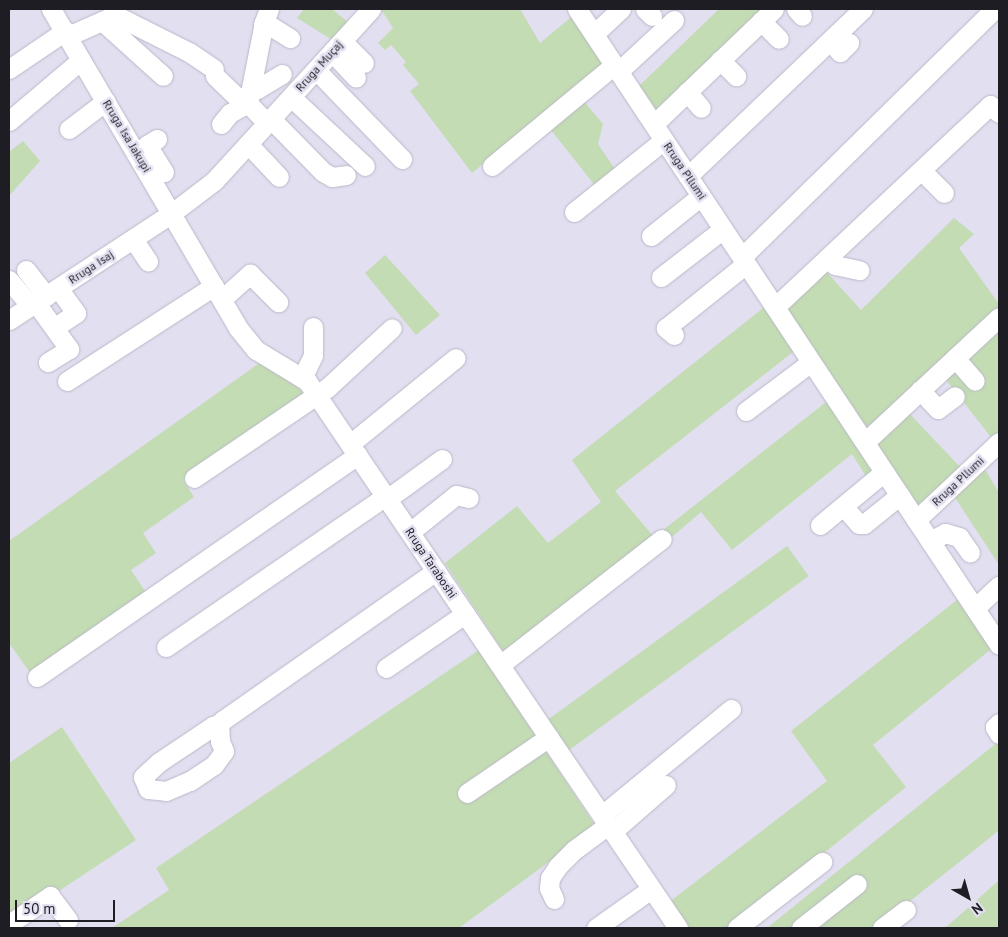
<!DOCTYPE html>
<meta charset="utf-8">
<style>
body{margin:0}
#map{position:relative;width:1008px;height:937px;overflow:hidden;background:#e2dff0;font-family:"PT Sans",sans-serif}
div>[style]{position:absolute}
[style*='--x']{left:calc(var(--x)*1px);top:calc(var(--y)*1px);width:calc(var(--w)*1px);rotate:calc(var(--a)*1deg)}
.green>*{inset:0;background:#c3dcb3;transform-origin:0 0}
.roads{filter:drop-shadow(0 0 1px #bab8c8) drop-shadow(0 0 1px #bab8c8)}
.minor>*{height:19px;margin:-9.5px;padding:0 9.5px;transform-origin:9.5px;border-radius:9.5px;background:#fff}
span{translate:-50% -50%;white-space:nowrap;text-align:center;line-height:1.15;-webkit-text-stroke:5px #e2dff0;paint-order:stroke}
.street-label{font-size:12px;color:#1e1d23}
.frame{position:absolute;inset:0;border:10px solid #1e1d23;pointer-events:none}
.north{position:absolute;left:943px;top:872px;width:50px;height:50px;-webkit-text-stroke:4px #e2dff0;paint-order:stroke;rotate:142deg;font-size:14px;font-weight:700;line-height:20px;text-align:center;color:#1e1d23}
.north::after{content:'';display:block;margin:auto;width:18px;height:22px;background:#1e1d23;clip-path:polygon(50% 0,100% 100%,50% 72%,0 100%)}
.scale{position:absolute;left:15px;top:900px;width:100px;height:22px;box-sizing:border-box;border:2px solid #1e1d23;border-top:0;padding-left:6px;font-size:15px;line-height:18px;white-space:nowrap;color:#1e1d23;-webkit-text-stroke:4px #e2dff0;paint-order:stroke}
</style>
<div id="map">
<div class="green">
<div style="clip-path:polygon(304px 9px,332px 9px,349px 23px,334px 41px,297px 18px)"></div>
<div style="clip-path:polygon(384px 9px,520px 9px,540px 43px,575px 14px,609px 61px,472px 173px,410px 91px,419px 84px,403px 65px,406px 62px,391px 45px,385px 50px,378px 43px,393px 28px,382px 11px)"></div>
<div style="clip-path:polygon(719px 9px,771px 9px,655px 114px,637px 88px)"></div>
<div style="clip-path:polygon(582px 99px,603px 124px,598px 144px,617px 172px,597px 188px,547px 125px)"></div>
<div style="clip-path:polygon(23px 141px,40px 161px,9px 196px,9px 152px)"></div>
<div style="clip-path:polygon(954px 218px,974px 234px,959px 248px,999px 304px,999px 312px,870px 430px,860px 427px,784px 308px,823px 268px,861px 310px)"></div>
<div style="clip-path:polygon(385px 255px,440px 315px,416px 335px,365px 273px)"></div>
<div style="clip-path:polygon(768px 304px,797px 349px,615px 491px,654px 537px,505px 654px,445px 563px,517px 506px,548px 543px,601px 502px,572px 460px)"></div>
<div style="clip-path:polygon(999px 323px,999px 436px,994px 441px,943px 376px)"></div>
<div style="clip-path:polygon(261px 362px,293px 381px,306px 396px,183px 480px,194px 497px,143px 533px,156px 553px,131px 570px,147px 594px,31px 674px,9px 643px,9px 541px)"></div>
<div style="clip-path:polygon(830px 399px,880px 471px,869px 481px,852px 454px,732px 550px,701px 512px,666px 542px,658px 534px)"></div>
<div style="clip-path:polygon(907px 411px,963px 470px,915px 507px,875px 441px)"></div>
<div style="clip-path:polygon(982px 464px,999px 493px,999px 565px,952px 493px)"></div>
<div style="left:787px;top:546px;width:37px;height:300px;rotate:54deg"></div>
<div style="clip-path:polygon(962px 596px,995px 646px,873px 745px,906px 787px,731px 928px,687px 928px,668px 903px,827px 781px,791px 731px)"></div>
<div style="clip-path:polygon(479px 650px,596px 827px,459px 928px,112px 928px,169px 890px,156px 868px)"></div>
<div style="clip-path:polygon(62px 727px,136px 840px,9px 924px,9px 763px)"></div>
<div style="clip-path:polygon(999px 741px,999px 830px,982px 844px,876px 928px,767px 928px)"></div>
<div style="clip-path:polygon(999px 880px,999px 928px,945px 928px,968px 908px)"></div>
</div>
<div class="roads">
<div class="minor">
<div style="--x:51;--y:9;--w:370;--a:59.6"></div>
<div style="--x:238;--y:328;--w:28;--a:51"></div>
<div style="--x:256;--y:350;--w:60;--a:31.3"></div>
<div style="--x:307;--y:381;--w:661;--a:55.85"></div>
<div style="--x:577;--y:9;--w:763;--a:56.43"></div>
<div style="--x:645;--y:9;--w:10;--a:45"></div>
<div style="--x:796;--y:9;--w:9;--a:49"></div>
<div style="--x:115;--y:15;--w:83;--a:26.6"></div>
<div style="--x:189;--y:52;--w:30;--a:34"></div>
<div style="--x:102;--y:21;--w:82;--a:42"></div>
<div style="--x:761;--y:21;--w:25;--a:45"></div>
<div style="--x:263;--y:24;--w:6;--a:9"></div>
<div style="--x:269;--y:25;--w:25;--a:32"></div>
<div style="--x:594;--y:34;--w:37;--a:-43"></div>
<div style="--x:68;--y:36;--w:49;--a:-24"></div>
<div style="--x:342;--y:41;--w:31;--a:45"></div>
<div style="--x:830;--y:41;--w:15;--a:48"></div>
<div style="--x:840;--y:52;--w:13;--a:-45"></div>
<div style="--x:332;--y:52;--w:35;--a:47"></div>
<div style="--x:720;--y:60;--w:23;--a:45"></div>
<div style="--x:9;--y:69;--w:68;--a:-34.2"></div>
<div style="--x:316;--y:70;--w:124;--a:46"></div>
<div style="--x:619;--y:71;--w:75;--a:-42.8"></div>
<div style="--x:215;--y:76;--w:33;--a:44"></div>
<div style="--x:239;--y:99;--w:10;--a:6"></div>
<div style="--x:250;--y:91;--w:7;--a:-16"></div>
<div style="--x:257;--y:89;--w:29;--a:-31"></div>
<div style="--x:687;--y:92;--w:21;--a:49"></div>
<div style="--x:291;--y:97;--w:101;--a:43"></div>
<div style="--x:271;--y:119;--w:74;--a:45.5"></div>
<div style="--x:323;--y:172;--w:10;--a:29"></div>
<div style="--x:332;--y:177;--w:14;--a:-8"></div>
<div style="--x:9;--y:121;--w:94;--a:-40.3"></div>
<div style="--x:267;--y:123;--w:28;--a:-134"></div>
<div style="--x:248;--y:103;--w:83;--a:-78.8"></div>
<div style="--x:264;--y:22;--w:14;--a:-69"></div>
<div style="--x:221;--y:124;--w:14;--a:-51"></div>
<div style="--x:230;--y:113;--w:21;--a:-29"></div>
<div style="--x:654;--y:124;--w:166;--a:-43.8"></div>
<div style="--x:69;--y:129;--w:46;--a:-37.1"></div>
<div style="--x:157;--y:139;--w:12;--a:149"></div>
<div style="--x:147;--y:145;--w:32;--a:58"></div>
<div style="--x:248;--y:144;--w:45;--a:46.8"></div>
<div style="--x:492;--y:166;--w:158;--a:-39.6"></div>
<div style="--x:922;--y:171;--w:31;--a:45"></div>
<div style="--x:688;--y:176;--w:242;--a:-43.7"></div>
<div style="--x:574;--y:212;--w:115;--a:-38.7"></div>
<div style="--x:651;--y:236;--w:64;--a:-38.7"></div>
<div style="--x:133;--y:239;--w:27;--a:56"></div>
<div style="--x:742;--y:257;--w:354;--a:-44.5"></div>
<div style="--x:828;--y:258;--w:10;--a:45"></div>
<div style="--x:835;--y:265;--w:25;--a:12"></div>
<div style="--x:26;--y:270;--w:33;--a:52"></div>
<div style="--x:661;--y:277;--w:78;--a:-37.7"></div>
<div style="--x:9;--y:280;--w:34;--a:50"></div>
<div style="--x:58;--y:288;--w:31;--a:54"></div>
<div style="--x:76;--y:313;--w:18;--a:146"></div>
<div style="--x:222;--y:299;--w:38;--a:-42"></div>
<div style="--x:250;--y:274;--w:40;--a:45"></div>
<div style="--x:36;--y:303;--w:57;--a:54.3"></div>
<div style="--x:69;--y:349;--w:25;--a:148"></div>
<div style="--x:775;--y:307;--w:295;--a:-43.2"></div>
<div style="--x:990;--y:105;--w:12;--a:42"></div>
<div style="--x:9;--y:320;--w:195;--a:-33.3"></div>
<div style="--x:172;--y:213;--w:53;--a:-37.3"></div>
<div style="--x:214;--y:181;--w:233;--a:-47.6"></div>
<div style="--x:674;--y:335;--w:11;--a:-139"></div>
<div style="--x:666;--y:328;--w:102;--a:-38.7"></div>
<div style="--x:955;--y:358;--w:30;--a:49"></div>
<div style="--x:302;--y:378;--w:25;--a:-64"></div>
<div style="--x:313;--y:355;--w:28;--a:-90"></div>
<div style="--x:67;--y:381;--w:175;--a:-32.9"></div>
<div style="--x:920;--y:390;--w:26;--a:47"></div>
<div style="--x:938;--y:409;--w:21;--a:-37"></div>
<div style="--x:746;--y:411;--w:81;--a:-37"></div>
<div style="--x:865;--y:442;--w:183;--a:-43"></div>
<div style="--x:350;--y:444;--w:136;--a:-39.1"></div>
<div style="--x:194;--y:478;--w:161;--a:-34.1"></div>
<div style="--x:327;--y:388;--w:88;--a:-42.7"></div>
<div style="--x:387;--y:499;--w:68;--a:-36"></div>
<div style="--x:850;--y:514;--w:13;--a:48"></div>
<div style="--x:859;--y:524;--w:5;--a:0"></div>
<div style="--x:864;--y:524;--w:46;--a:-38.9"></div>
<div style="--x:916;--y:520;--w:114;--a:-43.2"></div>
<div style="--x:820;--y:525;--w:83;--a:-39.6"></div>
<div style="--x:410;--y:532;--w:59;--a:-38.8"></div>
<div style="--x:456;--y:495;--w:13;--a:13"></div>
<div style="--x:930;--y:541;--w:17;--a:-28"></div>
<div style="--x:945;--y:533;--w:15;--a:16"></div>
<div style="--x:959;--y:537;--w:19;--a:55"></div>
<div style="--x:975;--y:608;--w:33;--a:-43"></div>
<div style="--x:166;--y:647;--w:267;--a:-34.5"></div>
<div style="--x:500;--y:665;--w:205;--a:-37.9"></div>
<div style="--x:386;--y:668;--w:96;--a:-34.4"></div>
<div style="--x:37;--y:677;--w:390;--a:-34.7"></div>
<div style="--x:999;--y:723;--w:6;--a:135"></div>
<div style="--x:995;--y:727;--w:8;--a:60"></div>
<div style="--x:219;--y:724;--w:6;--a:162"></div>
<div style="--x:213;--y:726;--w:65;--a:146.3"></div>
<div style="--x:159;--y:762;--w:22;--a:137"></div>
<div style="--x:143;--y:777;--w:13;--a:67"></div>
<div style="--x:148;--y:789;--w:18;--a:6"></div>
<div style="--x:166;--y:791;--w:26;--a:-23"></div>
<div style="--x:190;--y:781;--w:29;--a:-34"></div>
<div style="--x:214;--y:765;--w:17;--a:-54"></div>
<div style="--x:224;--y:751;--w:11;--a:-112"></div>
<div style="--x:220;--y:741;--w:17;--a:-93"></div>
<div style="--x:219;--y:724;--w:6;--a:-45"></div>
<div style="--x:223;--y:720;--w:260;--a:-35"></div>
<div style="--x:467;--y:793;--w:99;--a:-34.3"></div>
<div style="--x:602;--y:815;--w:167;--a:-39.4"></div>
<div style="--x:613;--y:831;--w:70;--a:-41"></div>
<div style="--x:554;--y:899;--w:12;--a:-114"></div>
<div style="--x:549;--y:888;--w:10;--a:-84"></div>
<div style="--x:550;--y:878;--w:14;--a:-56"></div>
<div style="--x:558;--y:866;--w:23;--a:-45"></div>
<div style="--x:574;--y:850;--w:42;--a:-36.3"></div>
<div style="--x:9;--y:924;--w:50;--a:-34.3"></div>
<div style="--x:50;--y:896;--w:30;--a:53"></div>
<div style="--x:596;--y:928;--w:67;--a:-35.3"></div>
<div style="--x:737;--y:928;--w:108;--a:-37.8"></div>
<div style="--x:801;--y:928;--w:71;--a:-38.2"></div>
<div style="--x:882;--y:928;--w:30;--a:-37"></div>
</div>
</div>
<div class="street-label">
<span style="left:319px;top:66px;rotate:-48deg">Rruga Muçaj</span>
<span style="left:127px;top:136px;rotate:59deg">Rruga Isa Jakupi</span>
<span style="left:685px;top:171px;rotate:56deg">Rruga Pllumi</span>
<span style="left:91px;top:267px;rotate:-33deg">Rruga Isaj</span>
<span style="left:958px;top:481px;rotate:-43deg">Rruga Pllumi</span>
<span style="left:431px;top:563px;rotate:56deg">Rruga Taraboshi</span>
</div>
<div class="frame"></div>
<div class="north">N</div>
<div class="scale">50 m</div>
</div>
